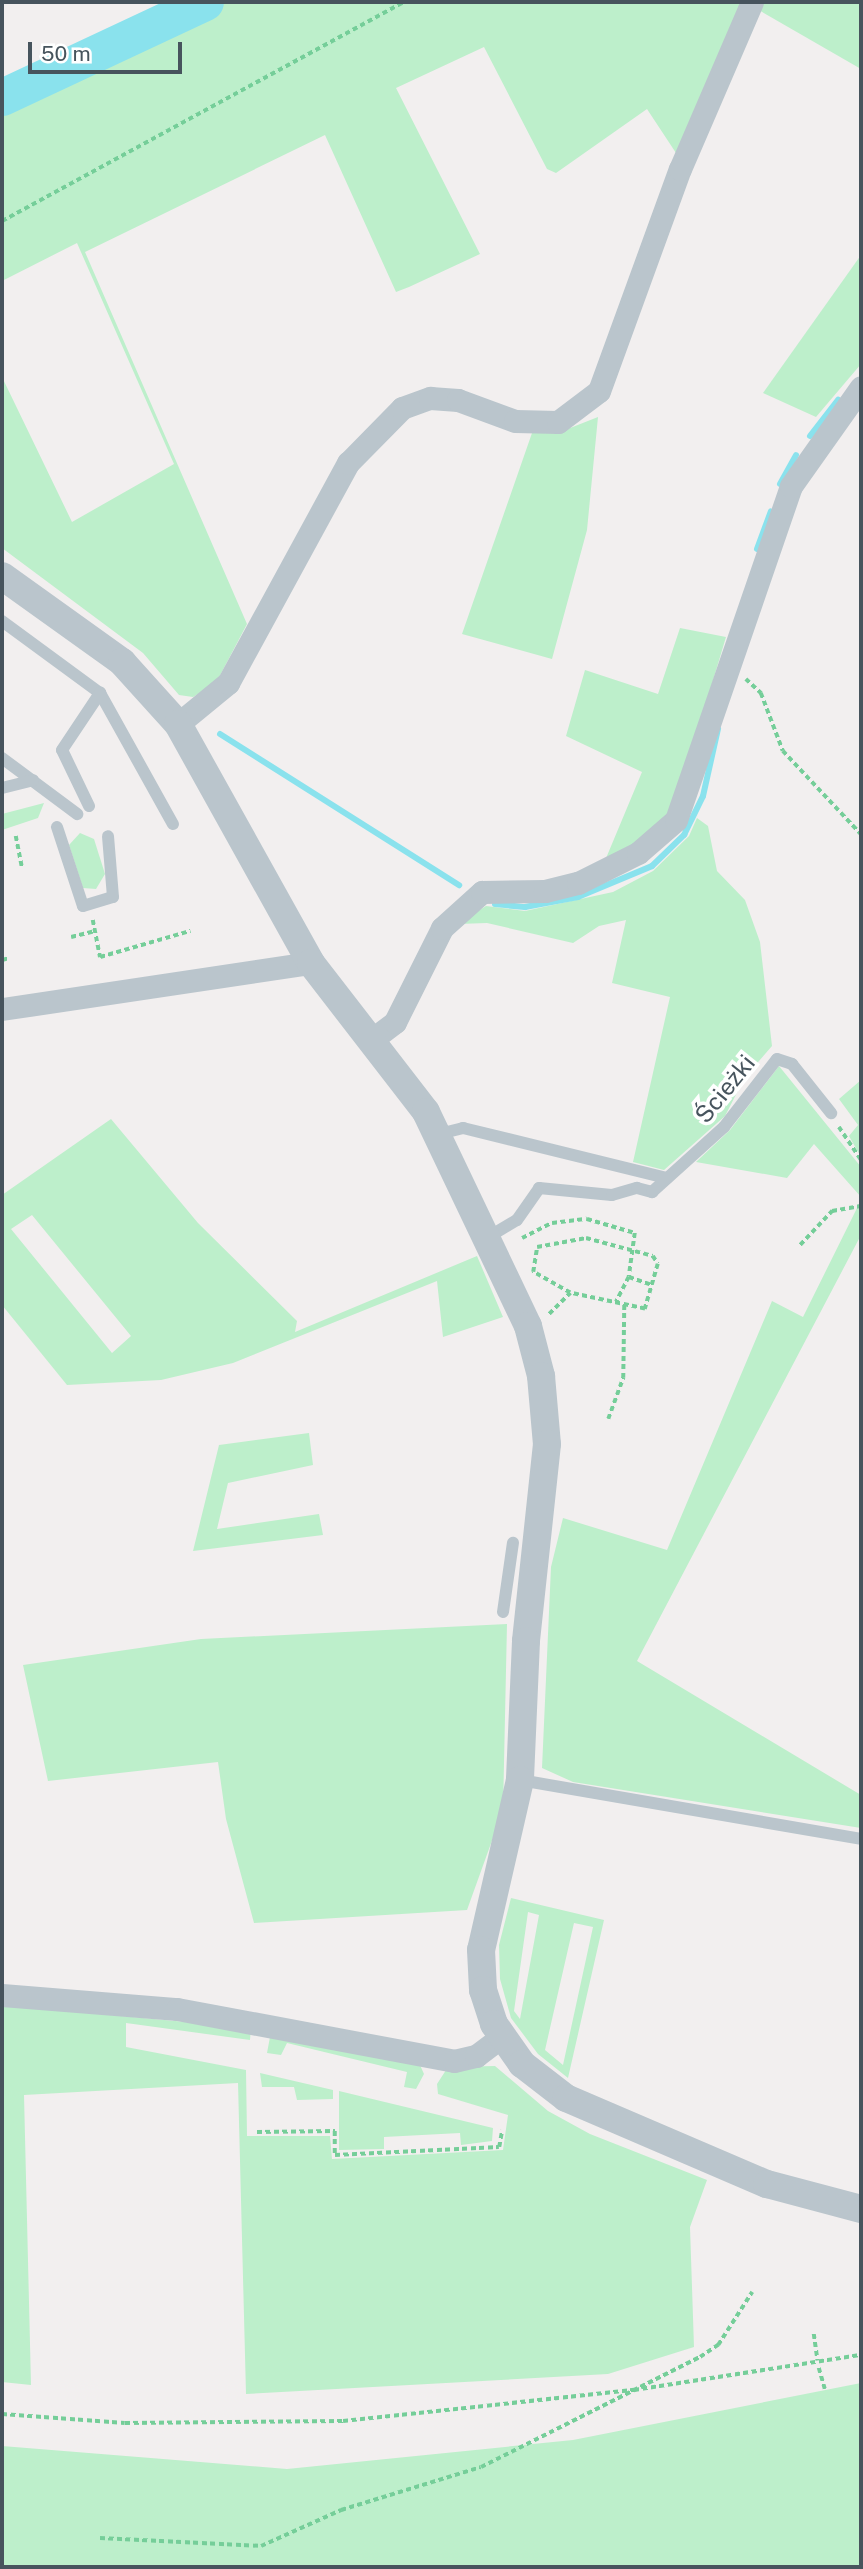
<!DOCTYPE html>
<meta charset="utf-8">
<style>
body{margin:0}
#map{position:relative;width:863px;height:2569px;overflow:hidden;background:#f2efef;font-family:"Public Sans",sans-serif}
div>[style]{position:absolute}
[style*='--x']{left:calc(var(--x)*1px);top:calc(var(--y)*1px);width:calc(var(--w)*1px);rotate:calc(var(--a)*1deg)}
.green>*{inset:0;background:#bdefcb}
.stream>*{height:6px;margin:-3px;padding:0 3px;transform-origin:3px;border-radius:3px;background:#8ae2ed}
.river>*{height:37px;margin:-18.5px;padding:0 18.5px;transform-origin:18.5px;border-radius:18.5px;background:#8ae2ed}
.path>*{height:3.5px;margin-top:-1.75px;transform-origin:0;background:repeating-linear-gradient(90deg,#75ce99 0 5px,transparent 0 8.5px)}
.service>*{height:12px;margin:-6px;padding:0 6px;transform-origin:6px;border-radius:6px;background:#bac5cc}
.minor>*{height:23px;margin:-11.5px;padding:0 11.5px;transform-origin:11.5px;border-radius:11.5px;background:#bac5cc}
.tertiary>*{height:28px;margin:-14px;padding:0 14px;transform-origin:14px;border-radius:14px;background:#bac5cc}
span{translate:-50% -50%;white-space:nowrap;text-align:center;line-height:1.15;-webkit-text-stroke:7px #fff;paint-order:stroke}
.street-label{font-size:24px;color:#47545d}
.frame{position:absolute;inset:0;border:4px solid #47545d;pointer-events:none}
.scale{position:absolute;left:28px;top:42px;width:154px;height:32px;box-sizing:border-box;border:4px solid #47545d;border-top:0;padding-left:9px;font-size:21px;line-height:24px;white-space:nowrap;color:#47545d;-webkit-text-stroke:5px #fff;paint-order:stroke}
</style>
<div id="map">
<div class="green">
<div style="clip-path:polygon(182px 2px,742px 2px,676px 153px,647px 109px,556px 173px,547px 169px,484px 47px,396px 88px,480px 254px,409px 287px,396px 292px,325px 135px,85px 252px,247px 624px,216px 683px,193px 697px,179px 695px,143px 653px,2px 548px,2px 377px,72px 522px,174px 464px,77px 243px,2px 281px,2px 85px)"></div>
<div style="clip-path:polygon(761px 2px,861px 2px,861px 69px,757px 9px)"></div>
<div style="clip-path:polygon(861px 255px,861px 364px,816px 417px,763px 393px)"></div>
<div style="clip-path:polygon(598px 417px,587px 530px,552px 659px,462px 634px,532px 433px,560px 432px)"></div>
<div style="clip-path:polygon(680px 628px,726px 637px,676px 804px,650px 834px,604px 863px,642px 772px,566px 736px,585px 670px,658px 694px)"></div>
<div style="clip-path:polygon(44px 803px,38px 818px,2px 830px,2px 814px)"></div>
<div style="clip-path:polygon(697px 818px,708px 826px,717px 871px,745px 900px,760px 942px,772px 1046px,745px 1077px,725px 1116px,664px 1170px,633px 1162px,670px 997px,612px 983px,626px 920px,599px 926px,573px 943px,487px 923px,458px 924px,486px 906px,525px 911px,613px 892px,653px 871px,689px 836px)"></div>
<div style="clip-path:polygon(80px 833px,94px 839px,105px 874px,96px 889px,83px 888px,69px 845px)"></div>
<div style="clip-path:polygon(779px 1066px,861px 1167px,861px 1197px,814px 1144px,787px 1178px,696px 1162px,730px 1130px)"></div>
<div style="clip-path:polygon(861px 1080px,861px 1157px,849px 1136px,858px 1125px,839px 1099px)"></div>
<div style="clip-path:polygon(evenodd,111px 1119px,198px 1223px,297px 1321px,295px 1332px,477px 1256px,503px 1317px,443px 1337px,437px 1281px,233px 1363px,161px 1380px,67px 1385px,2px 1305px,2px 1195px,111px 1119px,32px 1215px,131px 1336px,112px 1353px,11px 1229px,32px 1215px)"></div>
<div style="clip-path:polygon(861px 1200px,861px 1235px,637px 1661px,861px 1795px,861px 1828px,573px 1782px,542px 1768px,551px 1567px,563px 1518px,667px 1550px,772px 1301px,803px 1317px)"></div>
<div style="clip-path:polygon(309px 1433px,313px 1465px,228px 1483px,217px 1529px,319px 1514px,323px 1535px,193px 1551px,219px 1445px)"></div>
<div style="clip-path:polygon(507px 1624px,503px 1810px,467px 1910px,254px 1923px,226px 1819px,218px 1762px,48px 1781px,23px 1665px,201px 1639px)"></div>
<div style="clip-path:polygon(evenodd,511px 1898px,604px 1920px,568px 2078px,538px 2054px,511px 2018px,500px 1979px,499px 1945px,511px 1898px,528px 1912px,539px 1915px,520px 2019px,514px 2011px,528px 1912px,511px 1898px,574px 1923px,593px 1927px,563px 2065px,545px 2050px,574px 1923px)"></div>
<div style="clip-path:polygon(2px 2005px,251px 2028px,250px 2040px,126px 2023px,126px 2047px,246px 2070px,247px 2136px,330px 2136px,332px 2159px,503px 2150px,508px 2115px,438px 2094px,437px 2084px,448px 2067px,495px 2066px,548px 2111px,590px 2134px,707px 2180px,690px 2227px,694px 2347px,608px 2374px,246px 2394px,238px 2083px,24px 2095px,31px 2385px,2px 2382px)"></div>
<div style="clip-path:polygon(270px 2037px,420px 2065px,424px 2074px,416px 2089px,404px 2087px,407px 2072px,287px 2043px,281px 2055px,267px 2053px)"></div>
<div style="clip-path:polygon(260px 2073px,333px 2090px,333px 2099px,297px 2100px,294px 2087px,262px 2087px)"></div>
<div style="clip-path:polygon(339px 2091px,493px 2128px,492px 2141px,461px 2145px,460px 2133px,384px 2137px,384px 2149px,339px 2150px)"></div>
<div style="clip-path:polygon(861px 2383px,861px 2567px,2px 2567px,2px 2446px,287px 2469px,573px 2440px)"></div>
</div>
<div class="stream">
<div style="--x:810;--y:436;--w:46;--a:-52.1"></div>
<div style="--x:780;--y:484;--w:33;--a:-61"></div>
<div style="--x:757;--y:549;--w:40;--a:-69.8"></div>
<div style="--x:220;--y:734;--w:283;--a:32.3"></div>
<div style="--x:495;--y:904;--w:30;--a:6"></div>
<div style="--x:525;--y:907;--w:54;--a:-10.7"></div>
<div style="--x:578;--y:897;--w:80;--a:-22.7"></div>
<div style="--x:652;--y:866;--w:45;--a:-44.1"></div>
<div style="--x:684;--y:835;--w:43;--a:-64"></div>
<div style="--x:703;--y:796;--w:69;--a:-77.4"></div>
</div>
<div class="river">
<div style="--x:2;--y:97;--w:224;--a:-25.1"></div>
</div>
<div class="path">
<div style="--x:2;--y:221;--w:458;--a:-28.6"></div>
<div style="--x:746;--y:679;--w:21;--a:43"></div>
<div style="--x:761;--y:693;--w:62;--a:69.2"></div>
<div style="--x:783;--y:751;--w:114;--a:46.8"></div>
<div style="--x:16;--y:836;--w:32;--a:79"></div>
<div style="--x:93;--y:920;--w:38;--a:79"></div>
<div style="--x:100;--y:957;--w:94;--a:-16.1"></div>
<div style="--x:71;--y:937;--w:25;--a:-14"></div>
<div style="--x:2;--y:960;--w:7;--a:-16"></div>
<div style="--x:839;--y:1127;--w:40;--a:56"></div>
<div style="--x:522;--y:1238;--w:34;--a:-27"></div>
<div style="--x:552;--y:1223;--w:35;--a:-7"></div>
<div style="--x:587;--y:1219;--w:50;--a:16.3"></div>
<div style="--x:635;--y:1233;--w:44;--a:97.8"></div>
<div style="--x:629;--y:1277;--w:28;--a:117"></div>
<div style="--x:586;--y:1238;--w:69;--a:15"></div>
<div style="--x:653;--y:1256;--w:9;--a:58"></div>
<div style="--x:658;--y:1264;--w:47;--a:106.1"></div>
<div style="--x:645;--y:1309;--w:77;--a:-168"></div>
<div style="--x:570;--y:1293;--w:43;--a:-150.4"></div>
<div style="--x:533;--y:1272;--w:25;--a:-81"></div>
<div style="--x:537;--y:1247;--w:50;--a:-10.4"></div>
<div style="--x:800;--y:1245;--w:47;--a:-46.7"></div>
<div style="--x:832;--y:1211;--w:29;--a:-10"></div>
<div style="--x:629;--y:1277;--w:24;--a:19"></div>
<div style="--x:549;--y:1314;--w:30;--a:-45"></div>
<div style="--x:608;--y:1419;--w:44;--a:-69.9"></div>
<div style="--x:623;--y:1378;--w:74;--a:-89.2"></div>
<div style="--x:257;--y:2132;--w:78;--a:-0.7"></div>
<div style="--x:335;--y:2131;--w:24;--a:90"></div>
<div style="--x:335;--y:2155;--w:164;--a:-2.8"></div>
<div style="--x:499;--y:2147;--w:17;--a:-80"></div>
<div style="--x:814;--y:2334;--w:27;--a:82"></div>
<div style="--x:819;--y:2368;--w:22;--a:74"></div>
<div style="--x:2;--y:2414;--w:123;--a:4.2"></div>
<div style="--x:125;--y:2423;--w:218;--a:-0.5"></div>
<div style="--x:343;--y:2421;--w:293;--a:-6.1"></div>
<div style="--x:634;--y:2390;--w:230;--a:-8.8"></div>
<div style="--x:100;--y:2538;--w:161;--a:2.8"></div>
<div style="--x:261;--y:2546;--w:88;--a:-24.2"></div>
<div style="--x:341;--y:2510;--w:146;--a:-17.1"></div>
<div style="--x:481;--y:2467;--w:245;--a:-26.7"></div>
<div style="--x:700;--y:2357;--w:22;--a:-34"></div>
<div style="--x:718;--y:2345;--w:63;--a:-57.3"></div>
</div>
<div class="service">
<div style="--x:2;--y:621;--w:122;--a:36.3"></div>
<div style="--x:2;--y:758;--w:94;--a:36.7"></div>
<div style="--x:2;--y:788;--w:32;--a:-14"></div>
<div style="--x:89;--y:806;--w:62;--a:-115.7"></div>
<div style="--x:62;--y:750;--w:69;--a:-56.3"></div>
<div style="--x:100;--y:693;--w:150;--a:60.9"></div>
<div style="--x:57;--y:827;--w:83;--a:71.8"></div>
<div style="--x:83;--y:906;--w:31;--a:-17"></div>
<div style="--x:113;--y:897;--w:61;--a:-94.7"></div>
<div style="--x:439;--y:1134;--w:25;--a:-14"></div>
<div style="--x:463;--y:1128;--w:210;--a:13.8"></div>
<div style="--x:490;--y:1236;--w:31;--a:-31"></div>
<div style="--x:517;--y:1220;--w:39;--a:-55"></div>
<div style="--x:539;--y:1188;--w:73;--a:5.5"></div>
<div style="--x:612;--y:1195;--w:26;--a:-16"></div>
<div style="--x:637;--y:1188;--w:16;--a:15"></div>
<div style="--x:652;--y:1192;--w:97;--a:-42.1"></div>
<div style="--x:724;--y:1127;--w:86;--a:-52.1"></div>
<div style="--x:777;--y:1059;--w:16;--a:18"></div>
<div style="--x:792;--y:1064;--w:63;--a:51.5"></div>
<div style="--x:503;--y:1612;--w:70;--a:-81.8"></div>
<div style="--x:520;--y:1780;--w:346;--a:9.8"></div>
</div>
<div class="minor">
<div style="--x:178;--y:724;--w:65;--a:-39.4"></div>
<div style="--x:228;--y:683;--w:251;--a:-61.4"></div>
<div style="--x:348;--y:463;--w:77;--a:-45.5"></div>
<div style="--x:402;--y:408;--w:30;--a:-20"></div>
<div style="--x:430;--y:398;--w:28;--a:4"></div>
<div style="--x:458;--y:400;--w:61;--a:20.2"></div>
<div style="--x:515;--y:421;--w:43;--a:1.3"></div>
<div style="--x:558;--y:422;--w:51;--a:-37.1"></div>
<div style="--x:599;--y:391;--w:236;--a:-70"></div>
<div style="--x:680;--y:169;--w:182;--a:-66.7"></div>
<div style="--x:2;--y:1009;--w:312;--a:-8.5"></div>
<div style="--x:374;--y:1038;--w:26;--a:-37"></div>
<div style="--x:395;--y:1022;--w:105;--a:-63.4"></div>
<div style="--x:442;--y:928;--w:54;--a:-42"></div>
<div style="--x:482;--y:892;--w:63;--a:-0.9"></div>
<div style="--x:545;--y:891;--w:34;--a:-14"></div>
<div style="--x:578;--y:883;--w:67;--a:-26.6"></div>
<div style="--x:638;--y:853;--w:50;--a:-41"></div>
<div style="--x:676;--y:820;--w:353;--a:-71"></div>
<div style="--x:791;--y:486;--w:121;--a:-54.7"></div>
<div style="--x:2;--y:1995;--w:176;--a:4.6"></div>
<div style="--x:177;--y:2009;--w:282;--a:10.6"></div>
<div style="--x:454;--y:2061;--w:23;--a:-13"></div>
<div style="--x:476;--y:2056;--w:31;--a:-37"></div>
</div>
<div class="tertiary">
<div style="--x:2;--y:576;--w:148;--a:35.6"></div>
<div style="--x:122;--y:662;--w:84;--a:47.9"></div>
<div style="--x:178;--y:724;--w:274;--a:60.9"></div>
<div style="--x:311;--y:963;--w:188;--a:52.3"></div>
<div style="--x:426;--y:1112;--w:237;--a:64.5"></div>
<div style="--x:528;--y:1326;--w:52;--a:75.4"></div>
<div style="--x:541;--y:1376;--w:68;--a:85"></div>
<div style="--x:547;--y:1444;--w:198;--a:96.1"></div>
<div style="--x:526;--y:1641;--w:139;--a:92.5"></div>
<div style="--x:520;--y:1780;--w:174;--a:102.9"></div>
<div style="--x:481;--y:1950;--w:40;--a:87.1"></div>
<div style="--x:483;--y:1990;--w:36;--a:72"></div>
<div style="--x:494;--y:2024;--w:49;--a:55"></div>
<div style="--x:522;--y:2064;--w:56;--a:37.7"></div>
<div style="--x:566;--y:2098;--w:219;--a:23.2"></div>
<div style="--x:767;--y:2184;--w:97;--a:14.9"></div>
</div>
<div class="street-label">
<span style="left:725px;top:1089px;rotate:-51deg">Ścieżki</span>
</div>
<div class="frame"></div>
<div class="scale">50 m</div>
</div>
